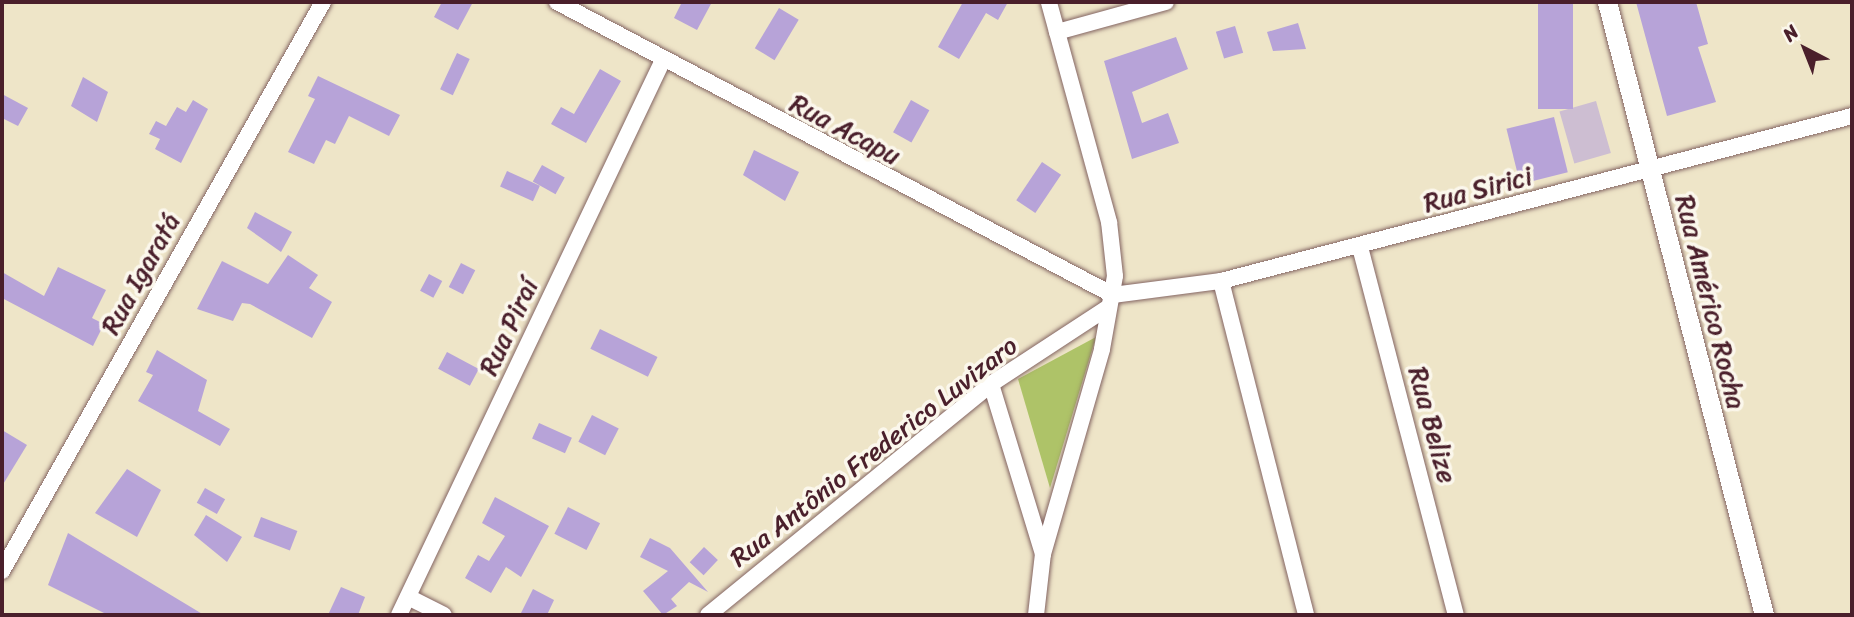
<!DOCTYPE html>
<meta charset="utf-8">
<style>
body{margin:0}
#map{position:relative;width:1854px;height:617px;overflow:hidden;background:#eee5c8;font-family:Sriracha,sans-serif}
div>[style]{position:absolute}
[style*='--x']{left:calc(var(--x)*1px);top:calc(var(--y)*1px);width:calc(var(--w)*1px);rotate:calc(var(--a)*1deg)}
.industrial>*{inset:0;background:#cdbed2;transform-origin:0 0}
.green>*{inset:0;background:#aec368}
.building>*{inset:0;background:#b7a3d8;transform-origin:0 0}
.roads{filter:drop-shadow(0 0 2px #836462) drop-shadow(0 0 2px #836462)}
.minor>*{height:16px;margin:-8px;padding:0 8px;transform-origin:8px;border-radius:8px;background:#fff}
.tertiary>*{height:19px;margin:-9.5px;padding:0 9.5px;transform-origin:9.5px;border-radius:9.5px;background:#fff}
span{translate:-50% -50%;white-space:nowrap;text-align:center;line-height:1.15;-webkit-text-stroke:7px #fbf7ec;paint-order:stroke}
.street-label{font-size:26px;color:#4a1f2b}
.frame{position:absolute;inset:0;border:4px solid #4a1f2b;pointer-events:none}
.north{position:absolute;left:1770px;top:14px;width:70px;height:70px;-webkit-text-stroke:5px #fbf7ec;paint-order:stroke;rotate:318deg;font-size:19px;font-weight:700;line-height:28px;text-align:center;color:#4a1f2b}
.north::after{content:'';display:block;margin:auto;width:24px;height:32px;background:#4a1f2b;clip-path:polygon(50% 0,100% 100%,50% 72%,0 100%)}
</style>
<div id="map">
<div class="industrial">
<div style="left:1596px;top:101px;width:54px;height:38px;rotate:74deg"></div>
</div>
<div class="green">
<div style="clip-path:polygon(1096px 337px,1050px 488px,1018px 379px)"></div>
</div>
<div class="building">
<div style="clip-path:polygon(442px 2px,473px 2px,458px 30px,434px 17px)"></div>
<div style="clip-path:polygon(682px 2px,712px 2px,697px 30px,674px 18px)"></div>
<div style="clip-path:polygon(963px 2px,1008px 2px,998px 20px,986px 13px,959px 59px,938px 47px)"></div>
<div style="left:1538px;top:2px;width:35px;height:107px"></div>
<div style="clip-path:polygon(1636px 2px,1696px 2px,1708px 44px,1698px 47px,1716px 102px,1667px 116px)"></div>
<div style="left:779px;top:8px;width:23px;height:47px;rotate:31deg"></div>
<div style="clip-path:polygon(1298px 23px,1306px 49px,1273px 51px,1267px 32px)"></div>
<div style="left:1235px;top:26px;width:28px;height:20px;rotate:73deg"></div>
<div style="clip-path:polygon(1176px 37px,1188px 69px,1132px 92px,1142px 123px,1168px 113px,1179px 143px,1132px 159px,1104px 61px)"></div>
<div style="left:457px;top:53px;width:14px;height:40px;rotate:25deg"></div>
<div style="clip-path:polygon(600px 69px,621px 81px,586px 143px,551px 124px,561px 107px,574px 114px)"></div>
<div style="clip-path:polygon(318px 76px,400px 115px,389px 136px,349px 116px,335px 144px,326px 140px,314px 164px,288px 152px,315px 99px,308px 96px)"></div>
<div style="clip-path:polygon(83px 77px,108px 92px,97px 122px,71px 106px)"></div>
<div style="clip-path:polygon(2px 94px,28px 108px,18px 126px,2px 118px)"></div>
<div style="clip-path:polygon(193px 100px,208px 109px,181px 163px,155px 149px,160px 139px,149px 134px,156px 121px,166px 126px,177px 107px,186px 112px)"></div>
<div style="left:911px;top:100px;width:21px;height:37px;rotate:29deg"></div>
<div style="left:1554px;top:117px;width:57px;height:49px;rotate:76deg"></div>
<div style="clip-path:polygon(754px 150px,799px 172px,785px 201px,743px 175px)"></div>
<div style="left:1042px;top:162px;width:23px;height:46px;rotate:34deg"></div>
<div style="left:542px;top:165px;width:26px;height:19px;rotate:29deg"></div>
<div style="left:507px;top:171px;width:36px;height:17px;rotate:24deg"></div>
<div style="clip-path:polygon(255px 212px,292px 232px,281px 252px,247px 228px)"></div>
<div style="clip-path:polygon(288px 255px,318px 275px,309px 288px,332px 302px,312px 338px,250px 304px,242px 303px,233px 321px,197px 309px,222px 261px,268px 284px)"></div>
<div style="left:461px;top:263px;width:16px;height:27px;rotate:27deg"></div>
<div style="clip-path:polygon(58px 267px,106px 290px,92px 318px,104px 324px,93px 346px,2px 298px,2px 272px,44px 296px)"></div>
<div style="left:429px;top:274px;width:15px;height:19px;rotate:28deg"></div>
<div style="left:600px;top:329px;width:64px;height:22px;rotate:26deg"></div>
<div style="clip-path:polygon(157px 350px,207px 380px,198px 411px,230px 429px,220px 446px,138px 401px,153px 375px,146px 372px)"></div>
<div style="left:447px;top:352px;width:36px;height:19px;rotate:28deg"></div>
<div style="left:592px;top:415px;width:30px;height:30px;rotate:27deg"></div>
<div style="left:539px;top:423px;width:36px;height:17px;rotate:24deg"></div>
<div style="clip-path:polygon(2px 430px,27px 445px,2px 486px)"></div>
<div style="clip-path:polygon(127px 469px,161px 490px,137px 537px,95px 513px)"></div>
<div style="left:205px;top:488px;width:23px;height:17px;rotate:29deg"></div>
<div style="clip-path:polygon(495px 497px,549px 526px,521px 577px,506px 567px,491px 593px,465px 578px,478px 555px,489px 561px,505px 536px,482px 523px)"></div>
<div style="left:568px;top:507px;width:36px;height:30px;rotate:27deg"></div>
<div style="clip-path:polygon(206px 515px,242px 537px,227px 562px,194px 535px)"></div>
<div style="left:261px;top:517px;width:39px;height:21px;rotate:21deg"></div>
<div style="clip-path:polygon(68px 533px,204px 615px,108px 615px,48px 585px)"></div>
<div style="clip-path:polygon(650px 538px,670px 548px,708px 592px,689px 582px,671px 599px,677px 606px,663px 615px,643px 591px,668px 571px,640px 557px)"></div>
<div style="left:704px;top:547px;width:19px;height:21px;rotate:43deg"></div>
<div style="clip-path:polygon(341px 587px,365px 597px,358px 615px,328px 615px)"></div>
<div style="clip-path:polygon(533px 589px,554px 600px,547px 615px,520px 615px)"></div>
</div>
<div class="roads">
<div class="minor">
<div style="--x:557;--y:2;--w:628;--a:27.79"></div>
<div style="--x:1057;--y:32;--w:113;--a:-15.4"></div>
<div style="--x:1360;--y:247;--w:380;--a:75.4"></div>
<div style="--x:1221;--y:281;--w:345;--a:75.7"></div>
<div style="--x:1113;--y:295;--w:109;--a:-7.4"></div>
<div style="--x:1221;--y:281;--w:652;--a:-14.65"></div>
<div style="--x:991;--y:384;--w:178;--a:73"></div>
<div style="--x:2;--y:571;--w:653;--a:-60.57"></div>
<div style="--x:408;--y:597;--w:40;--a:26.6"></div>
<div style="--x:399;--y:615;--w:615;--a:-64.56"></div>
<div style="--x:708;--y:615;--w:365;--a:-39.2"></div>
<div style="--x:991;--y:384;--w:139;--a:-33.2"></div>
<div style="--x:1036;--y:615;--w:61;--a:-83.5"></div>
<div style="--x:1043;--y:554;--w:213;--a:-73.9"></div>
<div style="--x:1102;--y:349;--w:74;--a:-79.9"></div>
<div style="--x:1115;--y:276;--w:54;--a:-96.3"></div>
<div style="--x:1109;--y:222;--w:228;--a:-105.3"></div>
</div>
<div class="tertiary">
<div style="--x:1607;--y:2;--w:633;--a:75.63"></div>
</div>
</div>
<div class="street-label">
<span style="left:845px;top:130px;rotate:28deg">Rua Acapu</span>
<span style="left:1478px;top:190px;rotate:-15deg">Rua Sirici</span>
<span style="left:141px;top:274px;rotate:-61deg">Rua Igaratá</span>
<span style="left:1710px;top:302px;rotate:76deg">Rua Américo Rocha</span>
<span style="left:509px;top:327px;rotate:-65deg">Rua Piraí</span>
<span style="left:1432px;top:425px;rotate:75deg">Rua Belize</span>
<span style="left:874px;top:452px;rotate:-38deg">Rua Antônio Frederico Luvizaro</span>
</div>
<div class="frame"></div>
<div class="north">N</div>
</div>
